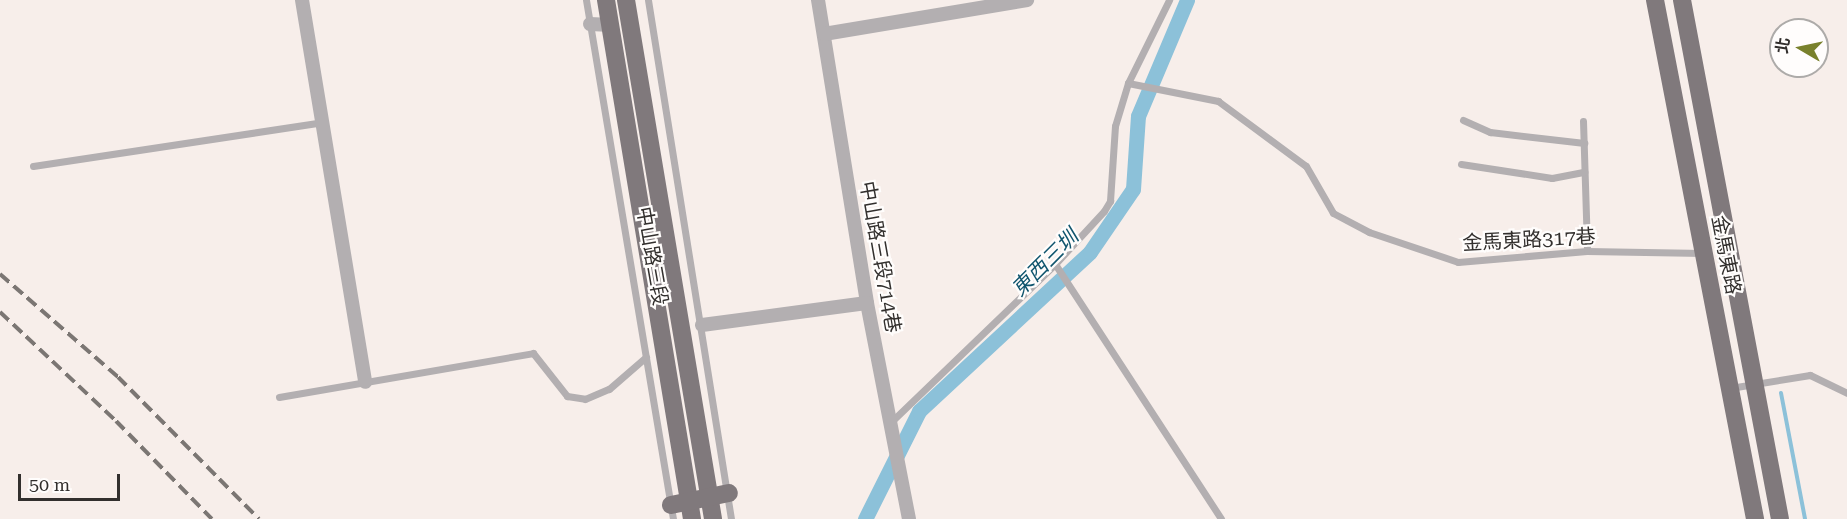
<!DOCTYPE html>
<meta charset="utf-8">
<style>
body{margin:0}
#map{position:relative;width:1847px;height:519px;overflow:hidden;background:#f7eeea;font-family:"Roboto Serif","Noto Sans TC",serif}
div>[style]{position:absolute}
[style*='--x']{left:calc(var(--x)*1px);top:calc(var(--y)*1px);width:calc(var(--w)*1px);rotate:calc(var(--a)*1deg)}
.stream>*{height:4px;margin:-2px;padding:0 2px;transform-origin:2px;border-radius:2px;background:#8cc1d9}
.canal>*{height:15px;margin:-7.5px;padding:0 7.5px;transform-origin:7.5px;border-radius:7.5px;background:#8cc1d9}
.lane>*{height:7px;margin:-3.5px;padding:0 3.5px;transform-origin:3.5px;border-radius:3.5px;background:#b3afb1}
.street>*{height:14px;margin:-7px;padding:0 7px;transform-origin:7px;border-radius:7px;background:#b3afb1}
.primary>*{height:18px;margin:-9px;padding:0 9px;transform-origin:9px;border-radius:9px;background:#80797c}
.rail>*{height:4px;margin-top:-2px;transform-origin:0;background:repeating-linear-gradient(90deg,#7b7673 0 12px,transparent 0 18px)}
span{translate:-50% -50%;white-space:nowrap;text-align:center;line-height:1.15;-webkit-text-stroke:4.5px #fffdfc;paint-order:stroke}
.street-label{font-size:20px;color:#322f2d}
.water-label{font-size:21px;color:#10556e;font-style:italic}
.north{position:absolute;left:1769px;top:18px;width:60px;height:60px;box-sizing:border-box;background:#fffdfc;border:2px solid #adaba9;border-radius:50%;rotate:279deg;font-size:16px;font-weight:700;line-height:24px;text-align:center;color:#322f2d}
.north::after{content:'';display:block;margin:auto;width:21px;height:27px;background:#79812c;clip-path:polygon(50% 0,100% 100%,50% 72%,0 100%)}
.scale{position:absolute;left:18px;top:474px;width:102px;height:27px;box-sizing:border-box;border:3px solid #322f2d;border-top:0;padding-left:8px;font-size:18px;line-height:21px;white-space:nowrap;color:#322f2d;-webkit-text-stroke:4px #fffdfc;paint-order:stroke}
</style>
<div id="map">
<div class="stream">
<div style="--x:1781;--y:393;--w:128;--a:79.2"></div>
</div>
<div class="canal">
<div style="--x:865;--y:519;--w:121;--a:-63.4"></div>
<div style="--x:919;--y:411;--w:233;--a:-42.9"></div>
<div style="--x:1090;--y:252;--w:76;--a:-55.7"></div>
<div style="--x:1133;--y:189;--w:73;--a:-86.1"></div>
<div style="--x:1138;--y:116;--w:126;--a:-67.1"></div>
</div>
<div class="lane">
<div style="--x:586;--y:0;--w:526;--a:80.48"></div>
<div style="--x:648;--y:0;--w:526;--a:80.91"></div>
<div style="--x:1128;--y:83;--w:92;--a:11.3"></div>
<div style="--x:1218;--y:101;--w:109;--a:36.5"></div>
<div style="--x:1306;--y:166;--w:54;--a:60.1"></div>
<div style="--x:1333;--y:213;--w:41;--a:27.8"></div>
<div style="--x:1369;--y:232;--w:94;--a:18.6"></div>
<div style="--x:1458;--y:262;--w:129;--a:-4.9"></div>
<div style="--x:1587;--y:251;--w:116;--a:1"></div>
<div style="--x:1463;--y:120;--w:30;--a:24"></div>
<div style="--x:1490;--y:132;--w:95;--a:6.7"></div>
<div style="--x:1583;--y:121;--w:130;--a:88.2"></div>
<div style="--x:1461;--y:164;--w:92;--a:8.7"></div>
<div style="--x:1552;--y:178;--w:33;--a:-11"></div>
<div style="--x:33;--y:166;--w:294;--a:-8.6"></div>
<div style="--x:1055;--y:264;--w:304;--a:56.9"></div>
<div style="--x:1730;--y:388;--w:81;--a:-9.2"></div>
<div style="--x:1810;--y:375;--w:41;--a:25.9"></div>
<div style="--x:279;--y:397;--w:258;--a:-9.8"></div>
<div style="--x:533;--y:353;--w:55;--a:51.7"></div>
<div style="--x:567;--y:396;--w:18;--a:9"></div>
<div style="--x:585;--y:399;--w:26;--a:-23"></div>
<div style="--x:609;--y:389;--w:49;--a:-40.9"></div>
<div style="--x:892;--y:421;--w:226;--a:-43.9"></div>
<div style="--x:1055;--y:264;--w:72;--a:-47.2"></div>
<div style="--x:1104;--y:211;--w:12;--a:-59"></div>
<div style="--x:1110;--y:201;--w:75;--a:-86.2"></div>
<div style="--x:1115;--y:126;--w:45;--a:-73.2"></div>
<div style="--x:1128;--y:83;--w:93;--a:-63.7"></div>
</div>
<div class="street">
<div style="--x:302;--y:0;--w:387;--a:80.6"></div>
<div style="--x:818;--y:0;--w:307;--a:80.8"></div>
<div style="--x:867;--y:303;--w:220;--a:79"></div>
<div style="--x:590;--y:24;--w:21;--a:3"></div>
<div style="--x:824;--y:34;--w:206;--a:-9.5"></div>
<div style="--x:702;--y:325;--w:166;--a:-7.6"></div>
</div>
<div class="primary">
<div style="--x:606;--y:0;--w:526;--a:80.59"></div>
<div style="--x:626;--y:0;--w:526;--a:80.48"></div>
<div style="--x:1655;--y:0;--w:529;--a:79.09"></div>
<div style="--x:1682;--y:0;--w:528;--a:79.31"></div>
<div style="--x:671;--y:505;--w:59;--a:-11.7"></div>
</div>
<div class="rail">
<div style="--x:0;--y:274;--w:157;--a:41.1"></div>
<div style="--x:118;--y:377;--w:200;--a:45.2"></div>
<div style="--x:0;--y:312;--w:159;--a:43.2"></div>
<div style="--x:116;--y:421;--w:137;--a:45.6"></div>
</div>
<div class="street-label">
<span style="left:1529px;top:240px;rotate:-3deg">金馬東路317巷</span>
<span style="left:1726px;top:255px;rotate:79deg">金馬東路</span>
<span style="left:652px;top:256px;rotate:80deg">中山路三段</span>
<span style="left:880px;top:257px;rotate:80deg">中山路三段714巷</span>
</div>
<div class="water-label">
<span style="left:1045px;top:263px;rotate:-45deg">東西三圳</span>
</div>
<div class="north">北</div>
<div class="scale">50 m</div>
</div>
